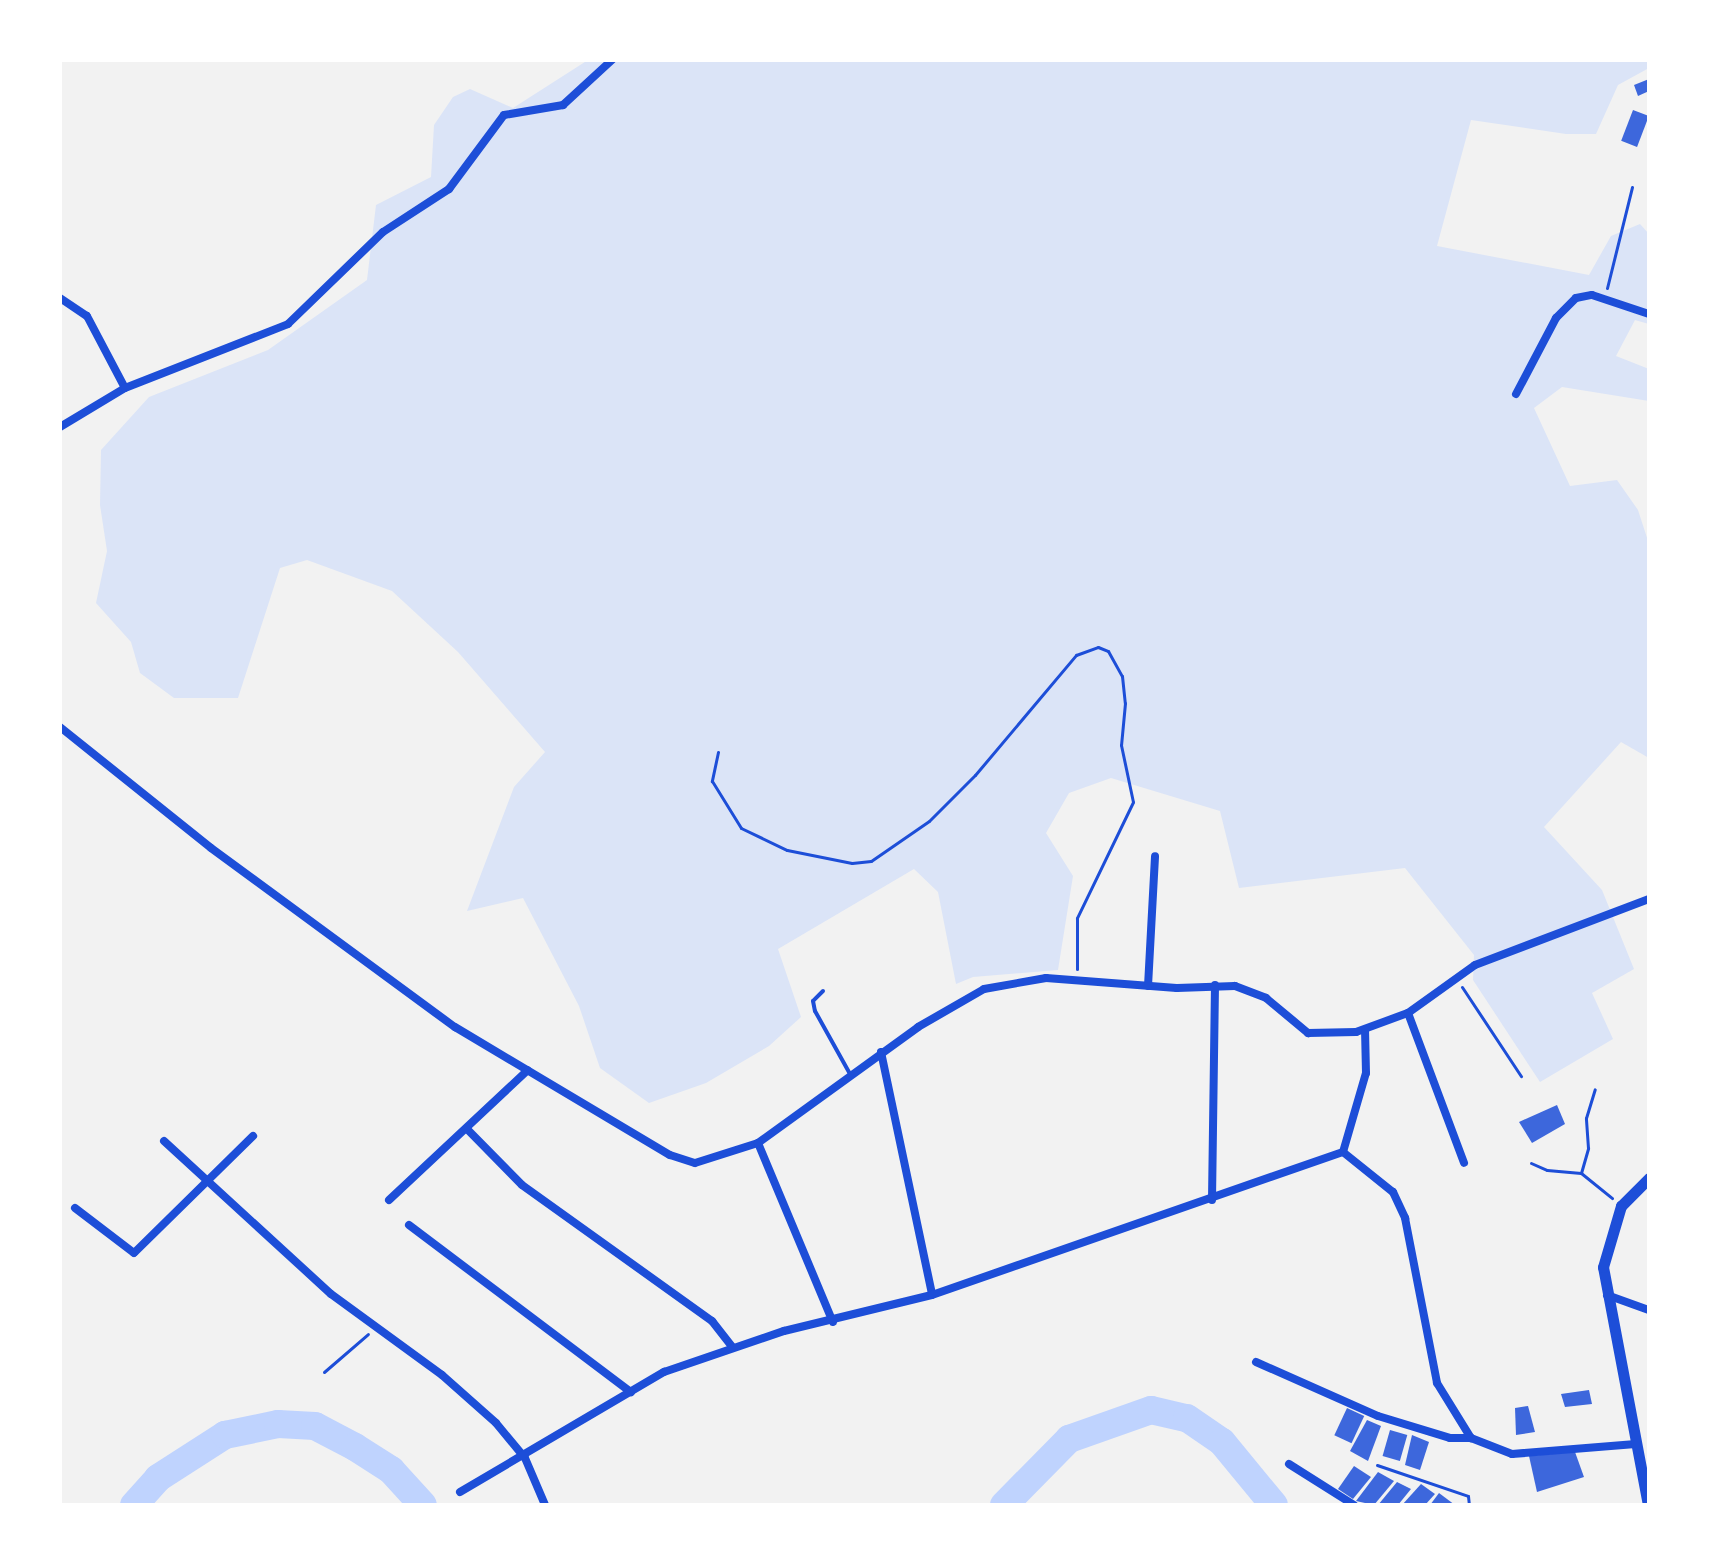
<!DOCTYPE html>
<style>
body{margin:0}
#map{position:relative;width:1709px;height:1565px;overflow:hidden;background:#f2f2f2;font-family:Mulish,sans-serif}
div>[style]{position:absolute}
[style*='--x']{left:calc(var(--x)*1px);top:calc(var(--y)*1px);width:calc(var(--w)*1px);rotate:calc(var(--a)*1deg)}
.green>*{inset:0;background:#dbe4f7}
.river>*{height:28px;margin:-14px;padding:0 14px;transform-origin:14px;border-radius:14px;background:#bfd3fe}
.building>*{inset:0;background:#3d67dc;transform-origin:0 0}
.path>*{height:3px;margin:-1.5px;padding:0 1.5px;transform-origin:1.5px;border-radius:1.5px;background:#1d4ed8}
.service>*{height:4px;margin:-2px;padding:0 2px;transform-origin:2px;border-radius:2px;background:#1d4ed8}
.minor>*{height:8px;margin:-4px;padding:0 4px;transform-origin:4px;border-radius:4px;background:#1d4ed8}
.tertiary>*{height:11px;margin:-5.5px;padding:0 5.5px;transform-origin:5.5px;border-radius:5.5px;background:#1d4ed8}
span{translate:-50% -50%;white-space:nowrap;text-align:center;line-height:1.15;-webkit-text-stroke:7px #fff;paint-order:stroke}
.frame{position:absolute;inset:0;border:62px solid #fff;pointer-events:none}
</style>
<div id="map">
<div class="green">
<div style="clip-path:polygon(588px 60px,1649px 60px,1649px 68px,1618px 85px,1596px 134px,1566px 134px,1471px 120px,1437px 246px,1589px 275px,1611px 236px,1640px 224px,1649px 234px,1649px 324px,1635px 320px,1616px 356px,1649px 369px,1649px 401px,1562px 387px,1534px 408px,1570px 486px,1617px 480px,1638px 510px,1649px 544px,1649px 758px,1621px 742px,1544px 827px,1602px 890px,1634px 969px,1592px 993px,1613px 1039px,1540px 1082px,1473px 980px,1474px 955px,1405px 868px,1239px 888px,1220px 811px,1111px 778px,1069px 793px,1046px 833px,1073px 876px,1058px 970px,973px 977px,956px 984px,938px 892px,914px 869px,778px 949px,801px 1017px,769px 1046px,706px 1083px,649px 1103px,600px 1068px,579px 1006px,523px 898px,467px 911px,514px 787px,545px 752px,458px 652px,392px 591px,307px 560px,280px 568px,238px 698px,174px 698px,140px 673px,131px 642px,96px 603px,107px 551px,100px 505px,101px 450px,149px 397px,268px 350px,367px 280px,376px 205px,431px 177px,434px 125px,453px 97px,470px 89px,513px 108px)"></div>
</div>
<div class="river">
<div style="--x:134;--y:1505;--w:36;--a:-48"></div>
<div style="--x:158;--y:1478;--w:80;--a:-32.7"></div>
<div style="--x:225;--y:1435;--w:54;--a:-11.7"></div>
<div style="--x:278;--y:1424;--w:37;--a:3"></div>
<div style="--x:315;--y:1426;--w:45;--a:27.7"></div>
<div style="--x:355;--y:1447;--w:43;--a:32.6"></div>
<div style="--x:391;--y:1470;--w:47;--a:47.6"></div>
<div style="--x:1004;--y:1505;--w:93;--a:-45.4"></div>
<div style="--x:1069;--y:1439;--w:87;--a:-19.5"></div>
<div style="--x:1151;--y:1410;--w:37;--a:13"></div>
<div style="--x:1187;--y:1418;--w:42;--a:34.4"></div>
<div style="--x:1222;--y:1442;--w:82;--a:50.5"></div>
</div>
<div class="building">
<div style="clip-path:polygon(1649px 79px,1649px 91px,1638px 96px,1634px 85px)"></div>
<div style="left:1633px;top:110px;width:17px;height:33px;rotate:21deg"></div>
<div style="clip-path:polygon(1557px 1105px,1565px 1124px,1532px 1143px,1519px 1122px)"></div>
<div style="clip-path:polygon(1589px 1390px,1592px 1404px,1565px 1407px,1561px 1394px)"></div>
<div style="clip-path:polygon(1528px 1406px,1535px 1432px,1516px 1435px,1515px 1408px)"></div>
<div style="left:1347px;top:1408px;width:19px;height:30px;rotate:25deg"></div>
<div style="clip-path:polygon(1367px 1420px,1381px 1426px,1368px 1461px,1350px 1451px)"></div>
<div style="left:1390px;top:1430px;width:18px;height:27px;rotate:16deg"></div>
<div style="clip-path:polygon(1412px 1435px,1429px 1442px,1420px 1470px,1405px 1465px)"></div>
<div style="clip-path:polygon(1575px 1452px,1584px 1477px,1537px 1492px,1529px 1456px)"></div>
<div style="clip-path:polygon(1354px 1466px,1371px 1477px,1353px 1499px,1338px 1489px)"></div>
<div style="clip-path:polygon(1378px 1472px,1394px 1481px,1374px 1505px,1356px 1501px)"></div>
<div style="clip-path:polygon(1397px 1482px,1411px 1489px,1398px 1505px,1378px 1505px)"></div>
<div style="clip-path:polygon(1421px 1484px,1435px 1494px,1425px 1505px,1402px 1505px)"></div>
<div style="clip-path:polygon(1439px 1493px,1455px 1505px,1430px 1505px)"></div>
</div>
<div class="path">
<div style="--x:1607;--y:288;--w:104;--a:-76.1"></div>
<div style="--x:718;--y:752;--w:30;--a:102"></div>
<div style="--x:712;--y:781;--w:55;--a:58.3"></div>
<div style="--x:741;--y:828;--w:51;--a:25.6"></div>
<div style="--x:787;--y:850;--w:66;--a:11.3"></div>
<div style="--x:852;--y:863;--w:19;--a:-6"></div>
<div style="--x:871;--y:861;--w:70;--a:-34.6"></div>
<div style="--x:929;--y:821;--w:65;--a:-45"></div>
<div style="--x:975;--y:775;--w:157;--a:-49.9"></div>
<div style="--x:1076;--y:655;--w:23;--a:-20"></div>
<div style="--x:1098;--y:647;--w:11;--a:22"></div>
<div style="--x:1108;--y:651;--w:29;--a:61"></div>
<div style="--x:1122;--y:676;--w:27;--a:84"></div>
<div style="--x:1125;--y:703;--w:42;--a:95.4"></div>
<div style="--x:1121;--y:745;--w:58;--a:78.1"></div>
<div style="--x:1133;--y:802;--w:129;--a:115.8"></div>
<div style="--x:1077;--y:918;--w:51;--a:90"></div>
<div style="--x:1462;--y:987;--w:107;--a:56.5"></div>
<div style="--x:1531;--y:1163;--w:17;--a:24"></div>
<div style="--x:1547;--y:1170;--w:34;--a:5"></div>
<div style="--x:1581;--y:1173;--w:40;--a:39"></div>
<div style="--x:1581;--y:1173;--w:26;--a:-74"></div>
<div style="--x:1588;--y:1148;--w:30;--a:-94"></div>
<div style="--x:1586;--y:1118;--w:30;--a:-73"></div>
<div style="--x:324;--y:1372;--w:58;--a:-40.8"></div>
<div style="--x:1377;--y:1465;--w:96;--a:18.8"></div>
<div style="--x:1468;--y:1496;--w:9;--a:84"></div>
</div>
<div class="service">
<div style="--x:823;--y:991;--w:14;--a:135"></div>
<div style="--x:813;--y:1001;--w:10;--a:79"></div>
<div style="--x:815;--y:1011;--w:72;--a:60.9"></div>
</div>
<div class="minor">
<div style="--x:60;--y:298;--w:32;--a:34"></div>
<div style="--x:87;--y:316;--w:81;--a:62.2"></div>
<div style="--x:1516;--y:394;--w:86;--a:-62.2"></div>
<div style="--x:1556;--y:318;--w:28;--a:-45"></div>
<div style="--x:1576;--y:298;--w:16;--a:-11"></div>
<div style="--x:1592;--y:295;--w:60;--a:18.4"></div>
<div style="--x:60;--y:427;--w:76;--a:-31"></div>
<div style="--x:125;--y:388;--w:175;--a:-21.4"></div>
<div style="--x:288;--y:324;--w:132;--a:-44.1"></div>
<div style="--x:383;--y:232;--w:79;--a:-33.1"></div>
<div style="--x:449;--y:189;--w:92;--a:-53.4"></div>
<div style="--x:504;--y:115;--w:60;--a:-9.6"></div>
<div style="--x:563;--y:105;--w:67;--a:-42.6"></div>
<div style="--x:60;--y:727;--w:193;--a:38.7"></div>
<div style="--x:211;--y:848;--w:303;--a:36.3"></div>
<div style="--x:455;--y:1027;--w:250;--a:30.8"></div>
<div style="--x:670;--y:1155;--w:26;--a:18"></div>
<div style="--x:695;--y:1163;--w:66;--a:-17.6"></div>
<div style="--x:758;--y:1143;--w:198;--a:-35.9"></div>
<div style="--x:918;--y:1027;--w:76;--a:-29.9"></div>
<div style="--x:984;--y:989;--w:63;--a:-10.1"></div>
<div style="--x:1046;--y:978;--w:131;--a:4.4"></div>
<div style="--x:1177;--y:988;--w:58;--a:-2"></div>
<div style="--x:1235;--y:986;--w:33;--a:21"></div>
<div style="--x:1266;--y:998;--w:55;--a:39.8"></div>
<div style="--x:1308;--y:1033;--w:48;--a:-1.2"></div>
<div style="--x:1356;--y:1032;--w:55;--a:-20.1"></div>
<div style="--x:1408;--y:1013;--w:82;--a:-35.6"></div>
<div style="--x:1475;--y:965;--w:186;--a:-20.8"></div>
<div style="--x:1148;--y:986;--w:130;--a:-86.9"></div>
<div style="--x:1408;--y:1013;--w:160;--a:69.5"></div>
<div style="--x:881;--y:1052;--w:248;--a:78.1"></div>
<div style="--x:467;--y:1129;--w:78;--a:45.5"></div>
<div style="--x:522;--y:1185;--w:234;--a:35.6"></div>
<div style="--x:712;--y:1321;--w:33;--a:52"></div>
<div style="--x:164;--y:1141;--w:226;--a:42.5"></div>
<div style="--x:331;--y:1294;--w:137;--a:36.1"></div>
<div style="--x:442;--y:1375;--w:72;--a:41.6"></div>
<div style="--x:496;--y:1423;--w:45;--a:50.4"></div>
<div style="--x:525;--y:1458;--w:51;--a:66.9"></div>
<div style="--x:758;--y:1143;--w:194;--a:67.3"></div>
<div style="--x:1343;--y:1152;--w:82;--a:-73.8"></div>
<div style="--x:1366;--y:1073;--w:43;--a:-91.3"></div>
<div style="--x:389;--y:1200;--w:190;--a:-43.1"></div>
<div style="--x:1212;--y:1200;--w:215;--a:-89.2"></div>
<div style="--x:75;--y:1208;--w:74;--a:37.3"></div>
<div style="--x:134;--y:1253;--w:167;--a:-44.5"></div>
<div style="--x:409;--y:1225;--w:278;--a:37"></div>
<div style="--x:1607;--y:1295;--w:45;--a:19.7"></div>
<div style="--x:1256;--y:1362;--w:133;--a:23.9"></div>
<div style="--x:1378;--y:1416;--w:75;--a:17"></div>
<div style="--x:1450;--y:1438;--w:21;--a:0"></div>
<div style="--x:1289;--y:1464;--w:77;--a:32.2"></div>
<div style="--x:460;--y:1492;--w:237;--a:-30.5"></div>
<div style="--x:664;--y:1372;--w:127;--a:-18.9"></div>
<div style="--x:784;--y:1331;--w:152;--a:-13.7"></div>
<div style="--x:932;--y:1295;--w:435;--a:-19.2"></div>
<div style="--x:1343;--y:1152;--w:64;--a:38.7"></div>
<div style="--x:1393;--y:1192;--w:29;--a:65"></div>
<div style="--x:1405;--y:1218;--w:168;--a:79"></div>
<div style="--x:1437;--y:1383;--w:65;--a:58.3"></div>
<div style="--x:1471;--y:1438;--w:44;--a:21.3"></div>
<div style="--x:1512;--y:1454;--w:124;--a:-4.6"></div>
</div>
<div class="tertiary">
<div style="--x:1648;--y:1505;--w:242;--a:-100.7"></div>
<div style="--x:1603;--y:1267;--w:64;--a:-73.6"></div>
<div style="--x:1621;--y:1206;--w:40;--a:-45"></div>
</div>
<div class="frame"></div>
</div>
